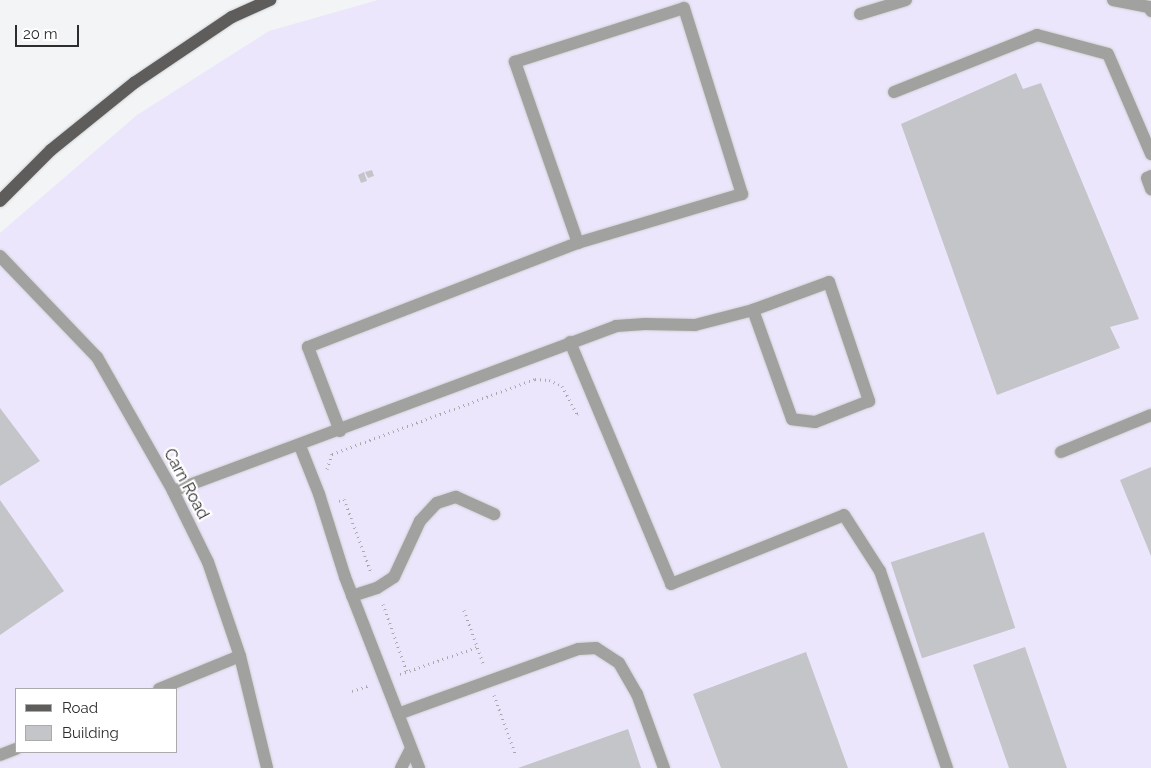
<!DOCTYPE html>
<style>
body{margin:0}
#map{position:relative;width:1151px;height:768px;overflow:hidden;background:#f2f4f6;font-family:Raleway,sans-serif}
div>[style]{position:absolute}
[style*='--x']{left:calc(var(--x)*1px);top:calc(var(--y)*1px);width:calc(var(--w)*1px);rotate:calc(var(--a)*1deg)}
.industrial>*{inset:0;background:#ece6fc}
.building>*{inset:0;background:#c4c5c8;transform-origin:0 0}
.path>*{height:3px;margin-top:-1.5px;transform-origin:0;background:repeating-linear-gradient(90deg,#a8a9aa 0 1px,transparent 0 5px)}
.roads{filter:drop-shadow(0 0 1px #cfd0d2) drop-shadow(0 0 1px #cfd0d2)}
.minor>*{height:12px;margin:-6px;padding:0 6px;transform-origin:6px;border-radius:6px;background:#a1a19f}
.major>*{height:12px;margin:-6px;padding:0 6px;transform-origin:6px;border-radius:6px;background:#5e5d5b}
span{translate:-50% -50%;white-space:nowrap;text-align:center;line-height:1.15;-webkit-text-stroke:4.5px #fff;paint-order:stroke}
.street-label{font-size:16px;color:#2d2d2e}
.legend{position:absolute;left:15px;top:688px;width:162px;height:65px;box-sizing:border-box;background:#fff;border:1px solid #ababab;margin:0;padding:6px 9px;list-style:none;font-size:15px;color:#2d2d2e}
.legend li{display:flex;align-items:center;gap:10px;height:25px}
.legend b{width:25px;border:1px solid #ababab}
.scale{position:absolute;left:15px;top:25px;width:64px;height:22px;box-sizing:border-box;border:2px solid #2d2d2e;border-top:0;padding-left:6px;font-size:15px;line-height:18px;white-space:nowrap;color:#2d2d2e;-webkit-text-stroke:4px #fff;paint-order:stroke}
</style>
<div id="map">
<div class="industrial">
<div style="clip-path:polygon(evenodd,378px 0,1151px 0,1151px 768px,0 768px,0 233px,137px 115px,269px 31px,378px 0,16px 689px,176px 689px,176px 752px,16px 752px,16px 689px)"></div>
</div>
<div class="building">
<div style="clip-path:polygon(1016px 73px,1023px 89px,1041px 83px,1139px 319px,1110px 327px,1120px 348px,997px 395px,901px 124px)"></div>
<div style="clip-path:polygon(372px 170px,374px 176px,368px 178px,365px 172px)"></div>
<div style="clip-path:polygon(364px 172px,367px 181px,361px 183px,358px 175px)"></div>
<div style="clip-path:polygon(0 408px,40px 461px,0 486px)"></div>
<div style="clip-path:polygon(1151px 467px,1151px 556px,1120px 480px)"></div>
<div style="clip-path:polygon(0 500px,64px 591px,0 635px)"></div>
<div style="left:984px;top:532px;width:101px;height:98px;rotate:72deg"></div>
<div style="clip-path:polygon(1025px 647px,1067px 768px,1009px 768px,973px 665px)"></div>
<div style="clip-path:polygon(806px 652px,848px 768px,721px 768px,693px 694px)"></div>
<div style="clip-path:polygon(628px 729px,641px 768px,518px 768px)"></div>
</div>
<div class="path">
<div style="--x:327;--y:469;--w:16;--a:-72"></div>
<div style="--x:332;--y:454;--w:216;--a:-20.3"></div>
<div style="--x:535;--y:379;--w:14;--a:4"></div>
<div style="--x:549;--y:380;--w:14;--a:25"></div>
<div style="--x:562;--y:386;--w:32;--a:62"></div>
<div style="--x:577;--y:414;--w:4;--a:-27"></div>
<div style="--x:339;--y:501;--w:5;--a:-22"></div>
<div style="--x:344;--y:499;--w:78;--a:69.7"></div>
<div style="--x:383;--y:604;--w:72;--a:70.6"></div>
<div style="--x:464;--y:610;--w:59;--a:70.3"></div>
<div style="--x:400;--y:674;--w:82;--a:-19.3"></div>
<div style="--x:352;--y:691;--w:19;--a:-18"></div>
<div style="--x:494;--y:695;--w:62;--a:70.1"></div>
</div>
<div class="roads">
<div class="minor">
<div style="--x:1113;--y:0;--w:38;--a:11"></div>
<div style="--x:1150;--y:7;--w:4;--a:76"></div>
<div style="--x:860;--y:14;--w:48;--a:-16.9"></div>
<div style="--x:894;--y:92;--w:154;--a:-21.7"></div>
<div style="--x:1037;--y:35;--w:73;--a:15"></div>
<div style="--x:1108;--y:54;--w:109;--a:66.7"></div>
<div style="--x:1151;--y:176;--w:4;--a:153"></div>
<div style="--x:1147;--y:178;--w:12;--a:70"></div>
<div style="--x:0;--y:256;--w:140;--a:46.2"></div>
<div style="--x:97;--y:357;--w:154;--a:60.4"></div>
<div style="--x:173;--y:491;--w:79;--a:63.8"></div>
<div style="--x:208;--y:562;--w:99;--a:71.2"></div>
<div style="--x:240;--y:656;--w:115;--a:76.4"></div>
<div style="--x:570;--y:342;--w:262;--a:67.3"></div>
<div style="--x:671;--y:584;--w:186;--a:-21.7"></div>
<div style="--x:844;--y:515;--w:67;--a:57.3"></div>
<div style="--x:880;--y:571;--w:208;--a:71.2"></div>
<div style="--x:340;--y:431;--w:90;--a:-110.9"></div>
<div style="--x:308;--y:347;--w:289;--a:-21.1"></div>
<div style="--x:578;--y:243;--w:192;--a:-109.2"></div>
<div style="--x:515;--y:62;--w:177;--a:-17.7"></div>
<div style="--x:684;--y:8;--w:195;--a:72.7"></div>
<div style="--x:742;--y:194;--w:171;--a:163.4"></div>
<div style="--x:300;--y:446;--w:52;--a:68.4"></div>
<div style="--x:319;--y:494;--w:87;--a:72.6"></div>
<div style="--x:345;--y:577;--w:205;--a:68.8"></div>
<div style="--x:1061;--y:452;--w:97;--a:-22.3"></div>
<div style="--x:173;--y:491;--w:473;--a:-20.4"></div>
<div style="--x:616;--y:326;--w:29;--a:-4"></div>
<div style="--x:645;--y:324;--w:50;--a:1.1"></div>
<div style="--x:695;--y:325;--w:60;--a:-14.5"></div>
<div style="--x:753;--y:310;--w:81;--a:-20.2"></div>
<div style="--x:829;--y:282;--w:126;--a:71.4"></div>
<div style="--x:869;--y:401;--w:58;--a:158.7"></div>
<div style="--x:815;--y:422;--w:23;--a:-173"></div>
<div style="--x:792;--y:419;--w:116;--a:-109.7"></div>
<div style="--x:352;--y:596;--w:26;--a:-18"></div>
<div style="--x:377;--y:588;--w:20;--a:-33"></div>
<div style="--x:394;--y:577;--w:62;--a:-65.1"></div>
<div style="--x:420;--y:521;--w:25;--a:-47"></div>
<div style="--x:437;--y:503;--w:20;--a:-18"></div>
<div style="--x:456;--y:497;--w:42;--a:24.1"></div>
<div style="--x:159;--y:689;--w:87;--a:-22.2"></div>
<div style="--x:398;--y:714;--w:192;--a:-19.8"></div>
<div style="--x:579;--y:649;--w:17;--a:-3"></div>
<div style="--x:596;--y:648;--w:27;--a:33"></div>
<div style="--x:619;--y:663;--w:36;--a:60"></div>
<div style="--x:637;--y:694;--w:79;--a:70"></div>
<div style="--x:0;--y:755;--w:17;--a:-21"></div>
<div style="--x:401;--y:768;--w:22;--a:-63"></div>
</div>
<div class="major">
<div style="--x:0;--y:201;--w:72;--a:-45"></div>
<div style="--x:51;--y:150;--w:107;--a:-38.9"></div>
<div style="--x:134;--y:83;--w:118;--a:-34"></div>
<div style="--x:232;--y:17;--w:42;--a:-24.1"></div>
</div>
</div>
<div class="street-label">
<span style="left:186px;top:484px;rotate:62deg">Carn Road</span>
</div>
<ul class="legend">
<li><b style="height:6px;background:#5e5d5b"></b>Road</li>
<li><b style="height:14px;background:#c4c5c8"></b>Building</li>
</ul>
<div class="scale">20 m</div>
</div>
